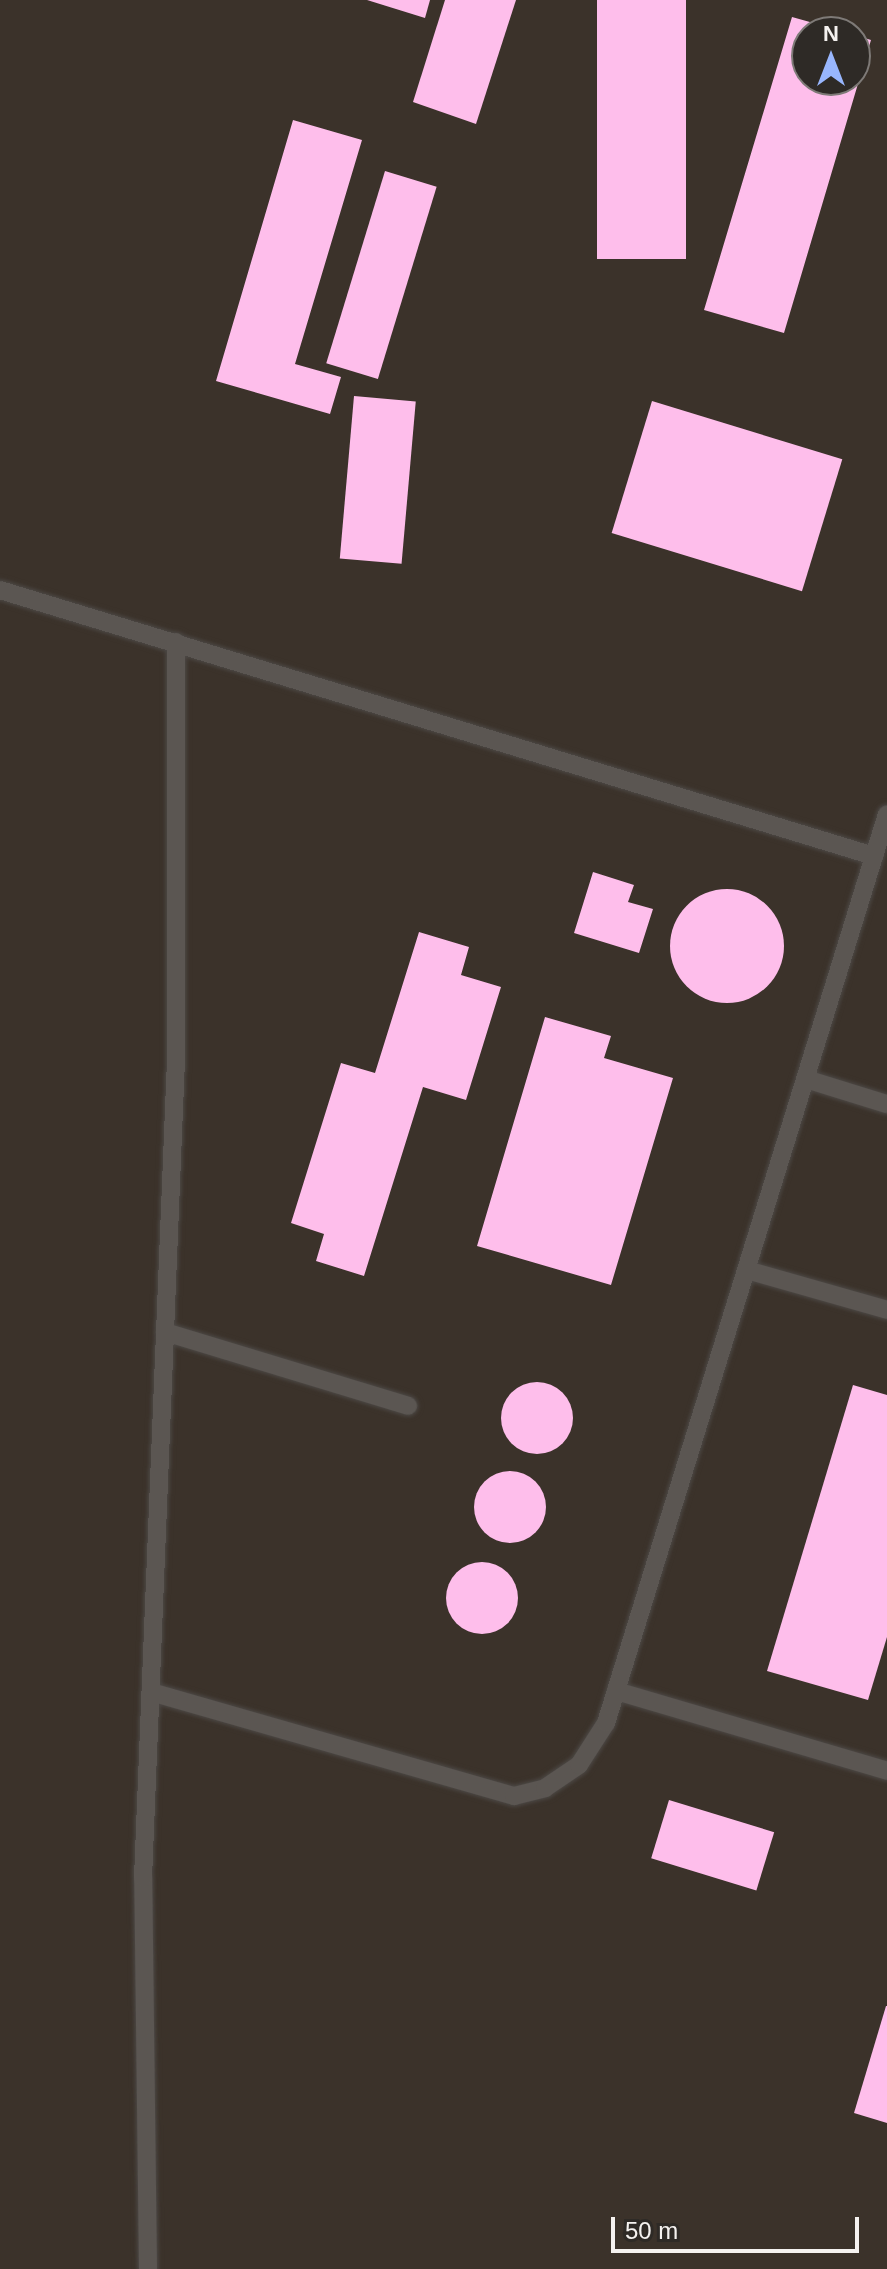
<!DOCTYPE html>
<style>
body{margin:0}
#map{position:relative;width:887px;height:2269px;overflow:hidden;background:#2e2a26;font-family:Arial,sans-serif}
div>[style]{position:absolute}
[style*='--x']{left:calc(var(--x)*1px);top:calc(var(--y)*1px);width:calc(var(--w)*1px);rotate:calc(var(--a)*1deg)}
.built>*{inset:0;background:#3b322a}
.building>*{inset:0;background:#febeeb;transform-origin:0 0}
.round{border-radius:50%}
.roads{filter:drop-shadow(0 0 2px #4c4845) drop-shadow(0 0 2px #4c4845)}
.lane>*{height:18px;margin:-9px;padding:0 9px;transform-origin:9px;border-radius:9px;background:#5b5652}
span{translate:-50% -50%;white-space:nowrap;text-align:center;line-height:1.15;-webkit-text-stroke:8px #2e2a26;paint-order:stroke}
.north{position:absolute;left:791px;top:16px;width:80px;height:80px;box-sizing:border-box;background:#2e2a26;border:2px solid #7e7a77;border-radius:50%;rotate:0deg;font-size:22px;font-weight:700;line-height:32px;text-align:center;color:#f5f2f0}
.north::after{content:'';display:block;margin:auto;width:28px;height:36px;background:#98b6fd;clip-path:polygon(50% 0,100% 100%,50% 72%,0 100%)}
.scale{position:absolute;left:611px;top:2217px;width:248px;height:36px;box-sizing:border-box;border:4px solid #f5f2f0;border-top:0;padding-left:10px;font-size:24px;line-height:28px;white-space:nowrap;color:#f5f2f0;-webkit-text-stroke:6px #2e2a26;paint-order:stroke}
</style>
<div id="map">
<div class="built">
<div style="clip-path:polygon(evenodd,0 0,887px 0,887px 2269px,0 2269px,0 0,807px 32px,855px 32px,855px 80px,807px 80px,807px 32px)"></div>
</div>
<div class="building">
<div style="clip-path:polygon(367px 0,430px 0,425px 18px)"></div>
<div style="clip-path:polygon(445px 0,516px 0,476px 124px,413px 102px)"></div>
<div style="left:597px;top:0;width:89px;height:259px"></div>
<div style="clip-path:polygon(792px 17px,842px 31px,807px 32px,807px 80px,855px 80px,855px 35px,871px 40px,784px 333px,704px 310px)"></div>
<div style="clip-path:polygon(293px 120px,362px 140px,295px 364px,341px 377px,330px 414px,216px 381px)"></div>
<div style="left:385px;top:171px;width:54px;height:201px;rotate:17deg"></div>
<div style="left:354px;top:396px;width:62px;height:163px;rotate:5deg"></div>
<div style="left:652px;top:401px;width:199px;height:138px;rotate:17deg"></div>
<div style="clip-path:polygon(593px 872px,634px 885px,628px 902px,653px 909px,639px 953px,574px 933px)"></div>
<div class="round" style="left:670px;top:889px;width:114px;height:114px"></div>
<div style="clip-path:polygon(419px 932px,469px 947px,461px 975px,501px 987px,466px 1100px,423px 1087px,364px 1276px,316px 1261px,324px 1234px,291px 1223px,341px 1063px,375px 1073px)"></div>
<div style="clip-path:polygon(545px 1017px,611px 1036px,604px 1058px,673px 1078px,611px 1285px,477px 1246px)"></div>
<div class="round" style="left:501px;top:1382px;width:72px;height:72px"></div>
<div style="clip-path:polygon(853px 1385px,887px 1395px,887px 1637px,868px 1700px,767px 1671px)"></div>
<div class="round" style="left:474px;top:1471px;width:72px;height:72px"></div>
<div class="round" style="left:446px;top:1562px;width:72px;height:72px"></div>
<div style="left:669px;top:1800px;width:110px;height:61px;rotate:17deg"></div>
<div style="clip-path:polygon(886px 2006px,887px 2006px,887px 2123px,854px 2113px)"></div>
</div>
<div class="roads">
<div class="lane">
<div style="--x:0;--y:590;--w:914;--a:16.93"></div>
<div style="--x:806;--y:1079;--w:85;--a:17.2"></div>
<div style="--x:747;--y:1270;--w:146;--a:15.9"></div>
<div style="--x:165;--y:1332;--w:254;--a:16.9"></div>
<div style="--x:616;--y:1691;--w:283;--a:16.4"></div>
<div style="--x:151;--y:1692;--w:378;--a:16"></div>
<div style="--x:514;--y:1796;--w:32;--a:-14"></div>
<div style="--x:545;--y:1788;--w:41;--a:-34.1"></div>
<div style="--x:579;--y:1765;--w:50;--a:-57.3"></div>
<div style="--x:606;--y:1723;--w:951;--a:-72.82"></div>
<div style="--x:148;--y:2269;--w:391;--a:-90.7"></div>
<div style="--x:143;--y:1878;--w:818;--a:-87.69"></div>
<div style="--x:176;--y:1061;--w:419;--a:-90"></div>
</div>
</div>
<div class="north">N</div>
<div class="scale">50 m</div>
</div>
